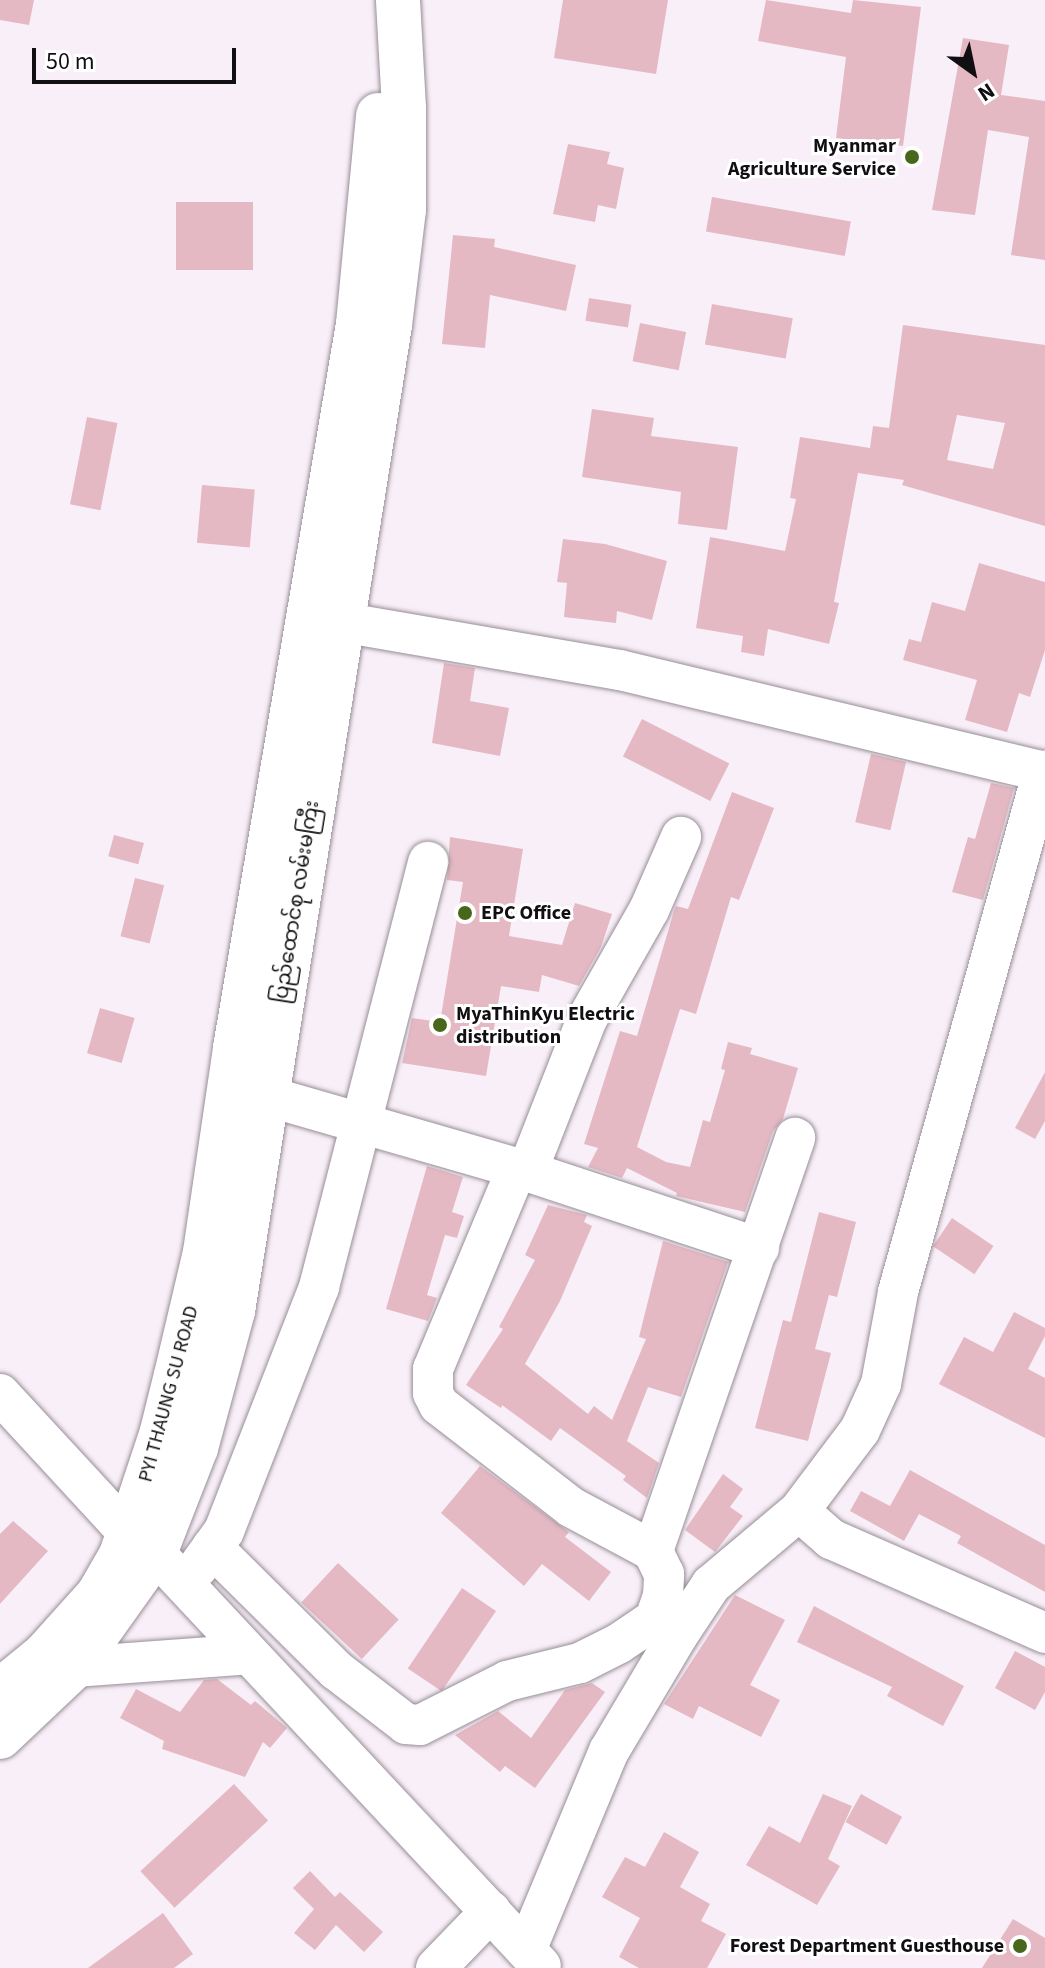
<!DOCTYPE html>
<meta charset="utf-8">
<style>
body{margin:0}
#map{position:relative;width:1045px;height:1968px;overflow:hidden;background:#f9eff8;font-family:"Source Sans 3","Noto Sans Myanmar",sans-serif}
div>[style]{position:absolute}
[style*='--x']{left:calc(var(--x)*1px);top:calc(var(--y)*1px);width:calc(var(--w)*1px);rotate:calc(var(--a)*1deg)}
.building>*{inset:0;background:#e4b9c4;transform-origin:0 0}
.roads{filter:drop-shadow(0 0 2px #978e97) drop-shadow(0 0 2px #978e97)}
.minor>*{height:40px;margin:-20px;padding:0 20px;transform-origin:20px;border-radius:20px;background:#fff}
.major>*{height:44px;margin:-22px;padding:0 22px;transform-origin:22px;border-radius:22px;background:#fff}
.dots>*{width:22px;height:22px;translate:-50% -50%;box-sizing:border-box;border:4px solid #fff;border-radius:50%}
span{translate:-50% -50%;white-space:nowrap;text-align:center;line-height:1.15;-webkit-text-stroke:6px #fff;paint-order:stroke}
.poi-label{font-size:20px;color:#120f12;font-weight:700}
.right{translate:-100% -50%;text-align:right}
.left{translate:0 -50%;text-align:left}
.street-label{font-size:20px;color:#120f12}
.north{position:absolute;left:933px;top:32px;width:80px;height:80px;-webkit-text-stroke:6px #fff;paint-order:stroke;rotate:147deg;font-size:22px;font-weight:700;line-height:32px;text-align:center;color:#120f12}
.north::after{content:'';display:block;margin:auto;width:28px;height:36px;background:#120f12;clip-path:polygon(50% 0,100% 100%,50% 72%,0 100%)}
.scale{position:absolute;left:32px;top:48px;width:204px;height:36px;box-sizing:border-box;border:4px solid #120f12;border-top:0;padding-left:10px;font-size:24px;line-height:28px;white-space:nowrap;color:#120f12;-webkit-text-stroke:6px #fff;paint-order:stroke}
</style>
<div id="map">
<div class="building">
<div style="clip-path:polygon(0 0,34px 0,29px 25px,0 20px)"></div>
<div style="clip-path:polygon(563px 0,668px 0,656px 74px,554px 58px)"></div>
<div style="clip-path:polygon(766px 0,851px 13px,853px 0,921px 7px,903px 146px,836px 138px,846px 57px,758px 41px)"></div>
<div style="clip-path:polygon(963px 38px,1009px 45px,1001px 95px,1045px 101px,1045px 260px,1011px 255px,1029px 137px,988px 130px,975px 215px,932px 210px)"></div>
<div style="clip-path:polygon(568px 144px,610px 152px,607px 164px,624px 168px,616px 209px,598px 205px,595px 222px,553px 214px)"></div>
<div style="left:712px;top:197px;width:141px;height:35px;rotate:10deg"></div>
<div style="left:176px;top:202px;width:77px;height:68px"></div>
<div style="clip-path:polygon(453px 235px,495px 239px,494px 247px,576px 265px,566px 311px,490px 295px,485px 348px,442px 344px)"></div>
<div style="left:589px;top:298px;width:43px;height:23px;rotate:9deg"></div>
<div style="left:712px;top:304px;width:82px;height:41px;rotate:10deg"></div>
<div style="left:640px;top:323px;width:47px;height:39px;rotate:11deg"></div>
<div style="clip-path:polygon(evenodd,903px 325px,1045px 345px,1045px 526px,902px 485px,904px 480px,858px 473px,834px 602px,839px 603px,829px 644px,768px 629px,764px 656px,741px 652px,743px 636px,696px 628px,710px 537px,785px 551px,796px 499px,790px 498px,800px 437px,870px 448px,873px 426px,889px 428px,903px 325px,957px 415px,1005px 423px,993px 469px,947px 460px,957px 415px)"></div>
<div style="clip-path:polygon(592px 409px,654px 418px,651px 436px,738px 447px,727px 530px,678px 524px,681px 492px,582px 477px)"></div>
<div style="left:87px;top:417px;width:31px;height:89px;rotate:11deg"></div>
<div style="left:202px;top:485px;width:53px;height:58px;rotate:5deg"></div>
<div style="clip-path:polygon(563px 539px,605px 544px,667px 561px,652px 620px,617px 611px,616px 623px,564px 617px,567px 583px,557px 582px)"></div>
<div style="clip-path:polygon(979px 563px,1045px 582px,1045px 650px,1030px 697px,1019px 693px,1007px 732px,965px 720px,977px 680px,903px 660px,909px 639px,921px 642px,932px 602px,965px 611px)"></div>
<div style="clip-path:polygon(444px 663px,475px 668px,470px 701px,509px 708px,500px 756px,432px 743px)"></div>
<div style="left:642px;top:719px;width:98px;height:42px;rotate:27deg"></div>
<div style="left:871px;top:754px;width:36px;height:70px;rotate:13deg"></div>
<div style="clip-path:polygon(991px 783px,1014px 788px,983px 900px,952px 892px,968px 837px,975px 839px)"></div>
<div style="clip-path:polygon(732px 792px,774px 808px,739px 900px,731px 897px,696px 1014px,680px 1009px,637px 1147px,666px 1162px,690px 1167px,703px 1120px,710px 1122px,725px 1070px,721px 1069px,728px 1042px,752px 1048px,750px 1054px,798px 1068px,783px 1119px,773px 1131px,745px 1212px,676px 1196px,677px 1193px,627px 1168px,622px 1178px,588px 1167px,598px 1148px,584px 1144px,620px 1031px,637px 1036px,674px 911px,676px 906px,688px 909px)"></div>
<div style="left:114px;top:835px;width:31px;height:22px;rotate:15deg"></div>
<div style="clip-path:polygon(450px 837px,523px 849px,509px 936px,562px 945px,575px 903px,612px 914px,601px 947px,579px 986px,542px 975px,539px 992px,501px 986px,486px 1076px,402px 1063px,412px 1018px,440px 1022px,463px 882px,447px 880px)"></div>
<div style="left:135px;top:878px;width:30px;height:60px;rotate:14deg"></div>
<div style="left:100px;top:1008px;width:36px;height:47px;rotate:16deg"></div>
<div style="clip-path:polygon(1045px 1072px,1045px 1121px,1035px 1139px,1015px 1128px)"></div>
<div style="clip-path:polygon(427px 1166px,463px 1177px,452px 1212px,464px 1216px,457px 1238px,445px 1235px,427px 1295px,437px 1298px,428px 1321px,386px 1309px)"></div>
<div style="clip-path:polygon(548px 1205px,587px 1215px,584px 1222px,592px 1226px,560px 1301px,525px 1364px,588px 1414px,594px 1406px,612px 1420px,646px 1339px,639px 1337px,663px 1241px,728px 1262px,681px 1397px,648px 1387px,630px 1433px,627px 1441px,659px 1463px,647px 1498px,623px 1480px,626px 1476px,560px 1428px,551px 1441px,502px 1405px,501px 1408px,466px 1385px,503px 1329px,499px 1327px,535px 1260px,525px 1255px)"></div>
<div style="clip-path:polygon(819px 1212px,856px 1222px,837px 1297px,829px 1295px,815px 1349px,831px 1353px,808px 1441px,755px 1428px,783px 1320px,791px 1322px)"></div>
<div style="left:952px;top:1218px;width:50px;height:34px;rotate:34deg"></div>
<div style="clip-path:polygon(1014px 1312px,1045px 1328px,1045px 1336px,1028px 1369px,1045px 1378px,1045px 1438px,939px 1384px,964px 1337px,993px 1352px)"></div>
<div style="clip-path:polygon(480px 1466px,569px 1532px,565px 1537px,611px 1572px,589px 1601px,542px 1564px,524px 1586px,441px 1513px)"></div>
<div style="clip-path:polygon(910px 1470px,1045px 1545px,1045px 1592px,957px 1543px,961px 1536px,919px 1514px,904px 1541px,850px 1511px,861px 1491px,890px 1506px)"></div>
<div style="clip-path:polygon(723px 1474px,743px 1489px,730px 1507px,743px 1516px,715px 1552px,685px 1530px)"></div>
<div style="clip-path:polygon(13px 1521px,48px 1551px,0 1604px,0 1534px)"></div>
<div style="left:338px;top:1563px;width:83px;height:54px;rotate:43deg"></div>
<div style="left:462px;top:1588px;width:41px;height:97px;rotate:34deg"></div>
<div style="clip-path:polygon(735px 1595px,785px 1620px,750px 1685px,780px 1700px,761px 1737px,699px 1706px,693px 1719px,664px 1704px)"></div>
<div style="clip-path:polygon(814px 1606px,964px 1686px,943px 1726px,887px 1696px,892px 1687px,797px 1642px)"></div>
<div style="clip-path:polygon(1015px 1651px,1045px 1667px,1045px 1692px,1035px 1710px,995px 1688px)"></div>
<div style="clip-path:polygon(217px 1679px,251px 1705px,255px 1701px,287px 1728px,270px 1748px,263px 1742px,245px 1777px,162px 1749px,164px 1741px,120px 1718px,136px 1689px,180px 1712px,204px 1680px)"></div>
<div style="clip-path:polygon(592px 1683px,605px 1692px,535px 1788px,505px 1766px,500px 1772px,455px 1735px,498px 1711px,531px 1738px,565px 1690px)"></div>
<div style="left:234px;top:1784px;width:50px;height:128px;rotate:47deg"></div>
<div style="clip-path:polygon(823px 1794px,852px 1806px,828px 1859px,840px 1866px,817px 1905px,746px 1865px,769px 1826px,800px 1843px)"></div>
<div style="left:861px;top:1794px;width:47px;height:32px;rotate:29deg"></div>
<div style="clip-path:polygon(664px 1832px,699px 1852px,680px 1887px,710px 1904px,701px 1921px,726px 1934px,707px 1968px,639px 1968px,619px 1957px,640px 1918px,602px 1897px,625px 1857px,645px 1867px)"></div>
<div style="clip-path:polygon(310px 1871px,335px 1897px,340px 1892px,383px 1932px,364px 1952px,336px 1925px,315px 1950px,294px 1933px,314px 1909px,293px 1888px)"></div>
<div style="clip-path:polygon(163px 1913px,193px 1954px,174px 1968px,88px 1968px)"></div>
<div style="clip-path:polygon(1013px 1919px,1045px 1938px,1045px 1968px,982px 1968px)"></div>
</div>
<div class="roads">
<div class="minor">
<div style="--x:341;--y:622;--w:283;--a:9.8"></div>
<div style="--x:620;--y:670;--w:437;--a:13.5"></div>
<div style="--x:267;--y:1096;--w:260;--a:16.1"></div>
<div style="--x:517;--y:1168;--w:255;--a:18.3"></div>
<div style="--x:527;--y:1172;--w:164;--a:-68.6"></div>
<div style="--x:587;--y:1019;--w:125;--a:-60.4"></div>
<div style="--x:649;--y:910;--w:80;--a:-66.3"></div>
<div style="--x:0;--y:1394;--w:192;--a:47.3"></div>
<div style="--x:130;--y:1535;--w:31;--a:36"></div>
<div style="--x:155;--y:1553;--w:565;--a:46.94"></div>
<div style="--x:799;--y:1511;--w:43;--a:41.2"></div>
<div style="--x:831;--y:1539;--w:234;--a:23.7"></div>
<div style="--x:212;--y:1547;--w:175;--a:44.8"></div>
<div style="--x:336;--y:1670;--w:88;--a:37.6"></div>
<div style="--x:406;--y:1724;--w:14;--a:4"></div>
<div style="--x:420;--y:1725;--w:97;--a:-26.8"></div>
<div style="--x:507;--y:1681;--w:75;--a:-13.9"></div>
<div style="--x:580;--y:1663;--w:42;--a:-26.6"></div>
<div style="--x:618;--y:1644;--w:45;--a:-34"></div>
<div style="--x:655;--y:1619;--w:24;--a:-71"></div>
<div style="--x:663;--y:1596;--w:22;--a:-87"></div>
<div style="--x:664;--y:1574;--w:25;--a:-116"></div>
<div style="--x:653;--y:1551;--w:93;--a:-151.8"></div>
<div style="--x:571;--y:1507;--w:167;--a:-142.3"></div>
<div style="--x:439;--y:1405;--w:13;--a:-117"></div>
<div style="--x:433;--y:1393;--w:24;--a:-90"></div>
<div style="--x:433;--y:1369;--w:218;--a:-67.3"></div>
<div style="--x:653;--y:1551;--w:437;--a:-71"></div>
<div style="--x:198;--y:1567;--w:44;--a:-54.2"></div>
<div style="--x:224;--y:1531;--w:262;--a:-68.7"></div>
<div style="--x:319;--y:1287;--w:439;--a:-75.6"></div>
<div style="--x:74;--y:1667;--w:175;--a:-4.2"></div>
<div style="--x:526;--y:1950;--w:216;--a:-67.4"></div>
<div style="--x:609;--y:1751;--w:135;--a:-59.3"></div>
<div style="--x:678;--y:1635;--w:60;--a:-56.6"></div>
<div style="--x:711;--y:1585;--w:115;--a:-40.1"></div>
<div style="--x:799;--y:1511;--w:101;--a:-53"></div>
<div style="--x:860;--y:1430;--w:51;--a:-65.5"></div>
<div style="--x:881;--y:1384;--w:94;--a:-79.5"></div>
<div style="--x:898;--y:1292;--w:541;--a:-74.45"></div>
<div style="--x:436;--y:1968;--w:79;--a:-46"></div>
</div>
<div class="major">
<div style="--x:0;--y:1691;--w:58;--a:-39.4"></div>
<div style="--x:45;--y:1654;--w:79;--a:-48.1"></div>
<div style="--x:98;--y:1595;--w:46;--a:-60.1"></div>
<div style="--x:121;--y:1555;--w:126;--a:-71.6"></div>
<div style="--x:161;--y:1435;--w:62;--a:-76"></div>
<div style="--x:176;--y:1375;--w:126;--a:-76.7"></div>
<div style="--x:205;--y:1252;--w:206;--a:-81.6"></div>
<div style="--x:235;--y:1048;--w:734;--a:-80.36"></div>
<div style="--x:358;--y:324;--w:210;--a:-84.5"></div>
<div style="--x:0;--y:1737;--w:102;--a:-43.4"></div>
<div style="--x:74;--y:1667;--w:140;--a:-54.6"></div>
<div style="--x:155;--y:1553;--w:113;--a:-68.7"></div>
<div style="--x:196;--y:1448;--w:142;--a:-74.9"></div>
<div style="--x:233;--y:1311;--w:998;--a:-80.95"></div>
<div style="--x:390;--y:325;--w:116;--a:-83.1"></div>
<div style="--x:404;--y:210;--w:102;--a:-90"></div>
<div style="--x:404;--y:108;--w:108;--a:-93.2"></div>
</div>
</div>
<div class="dots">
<div style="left:912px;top:157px;background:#48671c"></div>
<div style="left:465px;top:913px;background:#48671c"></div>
<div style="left:440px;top:1025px;background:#48671c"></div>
<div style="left:1020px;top:1946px;background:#48671c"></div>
</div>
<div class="poi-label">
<span class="right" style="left:896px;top:158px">Myanmar<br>Agriculture Service</span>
<span class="left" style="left:481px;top:913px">EPC Office</span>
<span class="left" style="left:456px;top:1026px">MyaThinKyu Electric<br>distribution</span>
<span class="right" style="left:1004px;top:1946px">Forest Department Guesthouse</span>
</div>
<div class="street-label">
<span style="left:297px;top:902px;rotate:-81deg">ပြည်ထောင်စု လမ်းမကြီး</span>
<span style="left:169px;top:1394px;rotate:-75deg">PYI THAUNG SU ROAD</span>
</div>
<div class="north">N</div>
<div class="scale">50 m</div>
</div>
